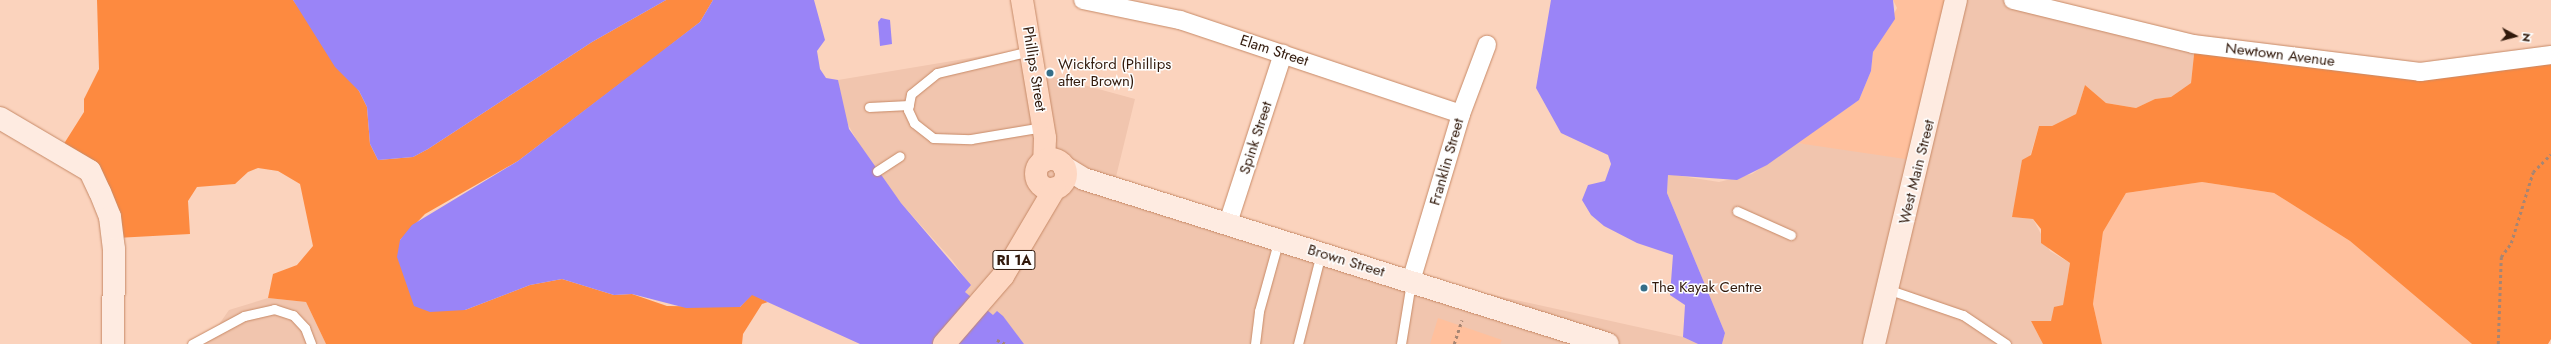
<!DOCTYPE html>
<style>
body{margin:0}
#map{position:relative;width:2551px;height:344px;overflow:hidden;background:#fbd3bd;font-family:Jost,sans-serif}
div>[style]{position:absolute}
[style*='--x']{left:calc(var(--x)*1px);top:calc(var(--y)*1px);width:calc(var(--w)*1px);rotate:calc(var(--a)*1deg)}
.built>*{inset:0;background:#f1c5ae}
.green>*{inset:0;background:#ffc09d}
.forest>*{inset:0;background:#fd8a40}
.water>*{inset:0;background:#9a84f7}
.path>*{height:2.5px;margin-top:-1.25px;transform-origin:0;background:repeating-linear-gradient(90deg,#a68573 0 3px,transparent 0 6px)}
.roads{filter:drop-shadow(0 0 1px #c78a67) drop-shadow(0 0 1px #c78a67)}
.lane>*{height:9px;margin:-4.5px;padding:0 4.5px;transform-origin:4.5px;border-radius:4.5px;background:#fff}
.street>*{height:18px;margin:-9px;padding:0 9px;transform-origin:9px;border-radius:9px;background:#fff}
.secondary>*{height:22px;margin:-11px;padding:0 11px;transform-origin:11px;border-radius:11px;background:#feebe1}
.primary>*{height:22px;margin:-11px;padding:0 11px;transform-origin:11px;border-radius:11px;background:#fed7c2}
.primary>.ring{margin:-11px;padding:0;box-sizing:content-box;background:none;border:22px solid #fed7c2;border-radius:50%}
.dots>*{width:11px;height:11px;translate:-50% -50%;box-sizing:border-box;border:2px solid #fefefe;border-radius:50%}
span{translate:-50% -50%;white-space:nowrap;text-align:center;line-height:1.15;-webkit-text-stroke:3px #fefefe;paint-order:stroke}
.shield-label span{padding:1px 3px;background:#fefefe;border:1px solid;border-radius:3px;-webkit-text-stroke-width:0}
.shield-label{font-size:14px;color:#31190b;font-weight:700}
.street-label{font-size:15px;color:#31190b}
.poi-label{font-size:15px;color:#31190b}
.left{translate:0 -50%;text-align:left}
.north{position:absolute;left:2495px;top:16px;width:40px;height:40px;-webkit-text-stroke:3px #fefefe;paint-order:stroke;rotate:97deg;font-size:11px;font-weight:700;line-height:16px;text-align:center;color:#31190b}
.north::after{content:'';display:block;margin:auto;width:14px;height:18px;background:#31190b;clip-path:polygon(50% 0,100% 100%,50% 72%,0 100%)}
</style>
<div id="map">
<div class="built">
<div style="clip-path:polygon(1950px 0,2009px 0,2195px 45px,2191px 83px,2171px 97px,2155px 99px,2136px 108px,2106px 103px,2085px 85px,2076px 114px,2052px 126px,2039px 126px,2012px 217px,2033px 219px,2050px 251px,2070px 263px,2063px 305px,2051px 321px,2031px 321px,2043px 344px,1722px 344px,1725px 333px,1667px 193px,1668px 174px,1719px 182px,1752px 174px,1797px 143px,1824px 145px)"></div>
<div style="clip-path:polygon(1024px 49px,1047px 75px,1135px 99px,1113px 189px,1412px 277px,1683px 337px,1698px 344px,1024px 344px,965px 292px,970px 285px,952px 260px,901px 203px,868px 160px,842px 114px,838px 80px)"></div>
<div style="clip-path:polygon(268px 298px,306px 302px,326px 344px,194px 344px,213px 333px,229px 310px)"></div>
</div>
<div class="green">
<div style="clip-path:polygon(1893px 0,1950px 0,1912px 160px,1797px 143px,1859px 100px,1871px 71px,1873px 52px,1897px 8px)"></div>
<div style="clip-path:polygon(2202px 182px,2274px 193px,2350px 241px,2472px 344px,2102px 344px,2093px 304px,2103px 232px,2126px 193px)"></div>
<div style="clip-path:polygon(1438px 318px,1502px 340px,1500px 344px,1430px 344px)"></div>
</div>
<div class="forest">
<div style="clip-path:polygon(97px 0,293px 0,359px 91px,367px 107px,370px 144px,378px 160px,413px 157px,428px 149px,592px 42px,666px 0,713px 0,700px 22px,654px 58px,518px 161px,425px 214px,400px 240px,465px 310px,530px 285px,562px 279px,614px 295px,632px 294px,667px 306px,740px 307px,752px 294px,768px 302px,762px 304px,743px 334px,742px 344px,326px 344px,306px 302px,268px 298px,273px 274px,297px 265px,313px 246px,300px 184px,278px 171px,258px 168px,248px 172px,235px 184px,197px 187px,188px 201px,190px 234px,116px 238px,111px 214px,60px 150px,84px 112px,84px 99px,99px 69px)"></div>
<div style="clip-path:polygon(2195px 45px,2428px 71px,2551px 55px,2551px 339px,2548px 344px,2472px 344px,2350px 241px,2274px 193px,2202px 182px,2126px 193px,2103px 232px,2093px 304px,2102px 344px,2043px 344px,2031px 321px,2051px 321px,2054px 307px,2063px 305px,2070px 263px,2041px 243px,2041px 229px,2033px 219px,2012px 217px,2022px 160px,2031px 155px,2039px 126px,2052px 126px,2076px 114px,2085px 85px,2106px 103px,2136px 108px,2155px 99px,2171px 97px,2191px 83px)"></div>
</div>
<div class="water">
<div style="clip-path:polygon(293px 0,666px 0,592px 42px,428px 149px,413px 157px,378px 160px,370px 144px,367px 107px,359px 91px,335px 67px)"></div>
<div style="clip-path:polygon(713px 0,814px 0,825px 40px,817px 51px,820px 69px,826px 78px,838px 80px,849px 129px,901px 203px,971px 285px,965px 292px,993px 315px,997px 311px,1003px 316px,1024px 344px,860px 344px,752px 295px,740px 307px,686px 308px,632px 294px,614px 295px,562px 279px,530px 285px,465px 310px,430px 312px,414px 306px,397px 257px,400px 240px,412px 225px,518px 161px,700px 22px)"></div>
<div style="clip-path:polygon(1551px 0,1893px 0,1895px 19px,1873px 52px,1871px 71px,1859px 100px,1767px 165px,1737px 180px,1668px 175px,1667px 193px,1725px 333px,1722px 344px,1698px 344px,1683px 337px,1685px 305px,1670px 295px,1673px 255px,1637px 243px,1604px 226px,1591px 215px,1582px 200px,1588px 185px,1605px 181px,1611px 164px,1608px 155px,1561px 133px,1536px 88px)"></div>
<div style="clip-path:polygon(881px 18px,890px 20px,892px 44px,880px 46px,878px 22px)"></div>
</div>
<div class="path">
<div style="--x:997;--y:340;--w:10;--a:24"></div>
<div style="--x:1454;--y:344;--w:25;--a:-72"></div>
<div style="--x:2498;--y:344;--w:87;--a:-88"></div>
<div style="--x:2501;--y:257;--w:17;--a:-54"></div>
<div style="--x:2511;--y:243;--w:74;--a:-72.8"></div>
<div style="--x:2533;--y:172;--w:25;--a:-45"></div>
</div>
<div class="roads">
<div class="lane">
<div style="--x:1030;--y:51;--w:96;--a:166.7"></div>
<div style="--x:937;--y:73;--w:33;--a:141"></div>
<div style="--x:911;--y:94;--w:16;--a:101"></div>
<div style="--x:908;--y:110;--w:14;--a:65"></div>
<div style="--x:914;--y:123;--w:24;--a:38"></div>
<div style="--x:933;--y:138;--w:38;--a:2"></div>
<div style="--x:971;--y:139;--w:73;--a:-9.5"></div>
<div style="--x:869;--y:107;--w:40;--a:-2.9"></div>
<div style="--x:877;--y:171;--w:27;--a:-33"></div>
<div style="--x:1737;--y:211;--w:59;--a:24"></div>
<div style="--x:1887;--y:289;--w:80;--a:18.9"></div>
<div style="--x:1963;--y:315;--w:52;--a:34"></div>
<div style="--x:192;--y:344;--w:59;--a:-28.3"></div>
<div style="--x:244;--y:316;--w:31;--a:-13"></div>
<div style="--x:274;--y:309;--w:20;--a:18"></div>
<div style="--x:293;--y:315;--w:18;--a:47"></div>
<div style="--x:305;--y:328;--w:17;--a:69"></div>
<div style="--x:1255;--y:344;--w:33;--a:-83"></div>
<div style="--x:1259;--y:311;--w:75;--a:-74.5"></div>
<div style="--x:1298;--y:344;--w:94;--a:-75.8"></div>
<div style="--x:1401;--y:344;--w:63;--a:-80.8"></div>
</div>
<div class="street">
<div style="--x:1083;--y:0;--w:99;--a:11.7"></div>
<div style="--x:1180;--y:20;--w:296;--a:18.5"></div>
<div style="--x:2013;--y:0;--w:185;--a:13.7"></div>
<div style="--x:2193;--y:44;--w:229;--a:7"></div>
<div style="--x:2420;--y:72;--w:132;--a:-7.4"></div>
<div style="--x:1228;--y:223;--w:178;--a:-72"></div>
<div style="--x:1411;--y:281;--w:174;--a:-73.3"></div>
<div style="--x:1461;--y:114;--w:74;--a:-69.4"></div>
</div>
<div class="secondary">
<div style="--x:0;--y:118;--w:104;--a:30.5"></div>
<div style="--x:90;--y:171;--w:23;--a:65"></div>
<div style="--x:100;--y:192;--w:27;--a:68"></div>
<div style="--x:110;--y:217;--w:32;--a:83"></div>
<div style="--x:114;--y:249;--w:95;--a:90.6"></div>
<div style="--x:1064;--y:167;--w:23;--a:31"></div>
<div style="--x:1084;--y:179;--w:549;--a:17.48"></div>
<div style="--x:1874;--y:344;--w:354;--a:-76.6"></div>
</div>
<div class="primary">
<div style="--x:1022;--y:0;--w:140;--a:80.5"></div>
<div style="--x:1045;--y:138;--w:23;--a:92"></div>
<div class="ring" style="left:1036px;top:159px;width:8px;height:8px"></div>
<div style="--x:944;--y:344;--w:90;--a:-49.1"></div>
<div style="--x:1003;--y:276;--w:102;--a:-59.4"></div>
</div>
</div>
<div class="dots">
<div style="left:1050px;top:73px;background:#356e88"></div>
<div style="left:1644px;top:288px;background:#356e88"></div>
</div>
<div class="shield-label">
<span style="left:1014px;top:260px">RI 1A</span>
</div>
<div class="street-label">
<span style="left:1274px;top:51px;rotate:18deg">Elam Street</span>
<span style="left:2280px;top:55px;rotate:7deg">Newtown Avenue</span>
<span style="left:1034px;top:69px;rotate:81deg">Phillips Street</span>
<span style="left:1256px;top:138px;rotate:-72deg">Spink Street</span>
<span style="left:1447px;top:162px;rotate:-74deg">Franklin Street</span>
<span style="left:1917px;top:172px;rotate:-76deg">West Main Street</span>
<span style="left:1346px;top:261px;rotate:17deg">Brown Street</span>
</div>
<div class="poi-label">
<span class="left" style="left:1058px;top:73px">Wickford (Phillips<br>after Brown)</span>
<span class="left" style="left:1652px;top:288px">The Kayak Centre</span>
</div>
<div class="north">N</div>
</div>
